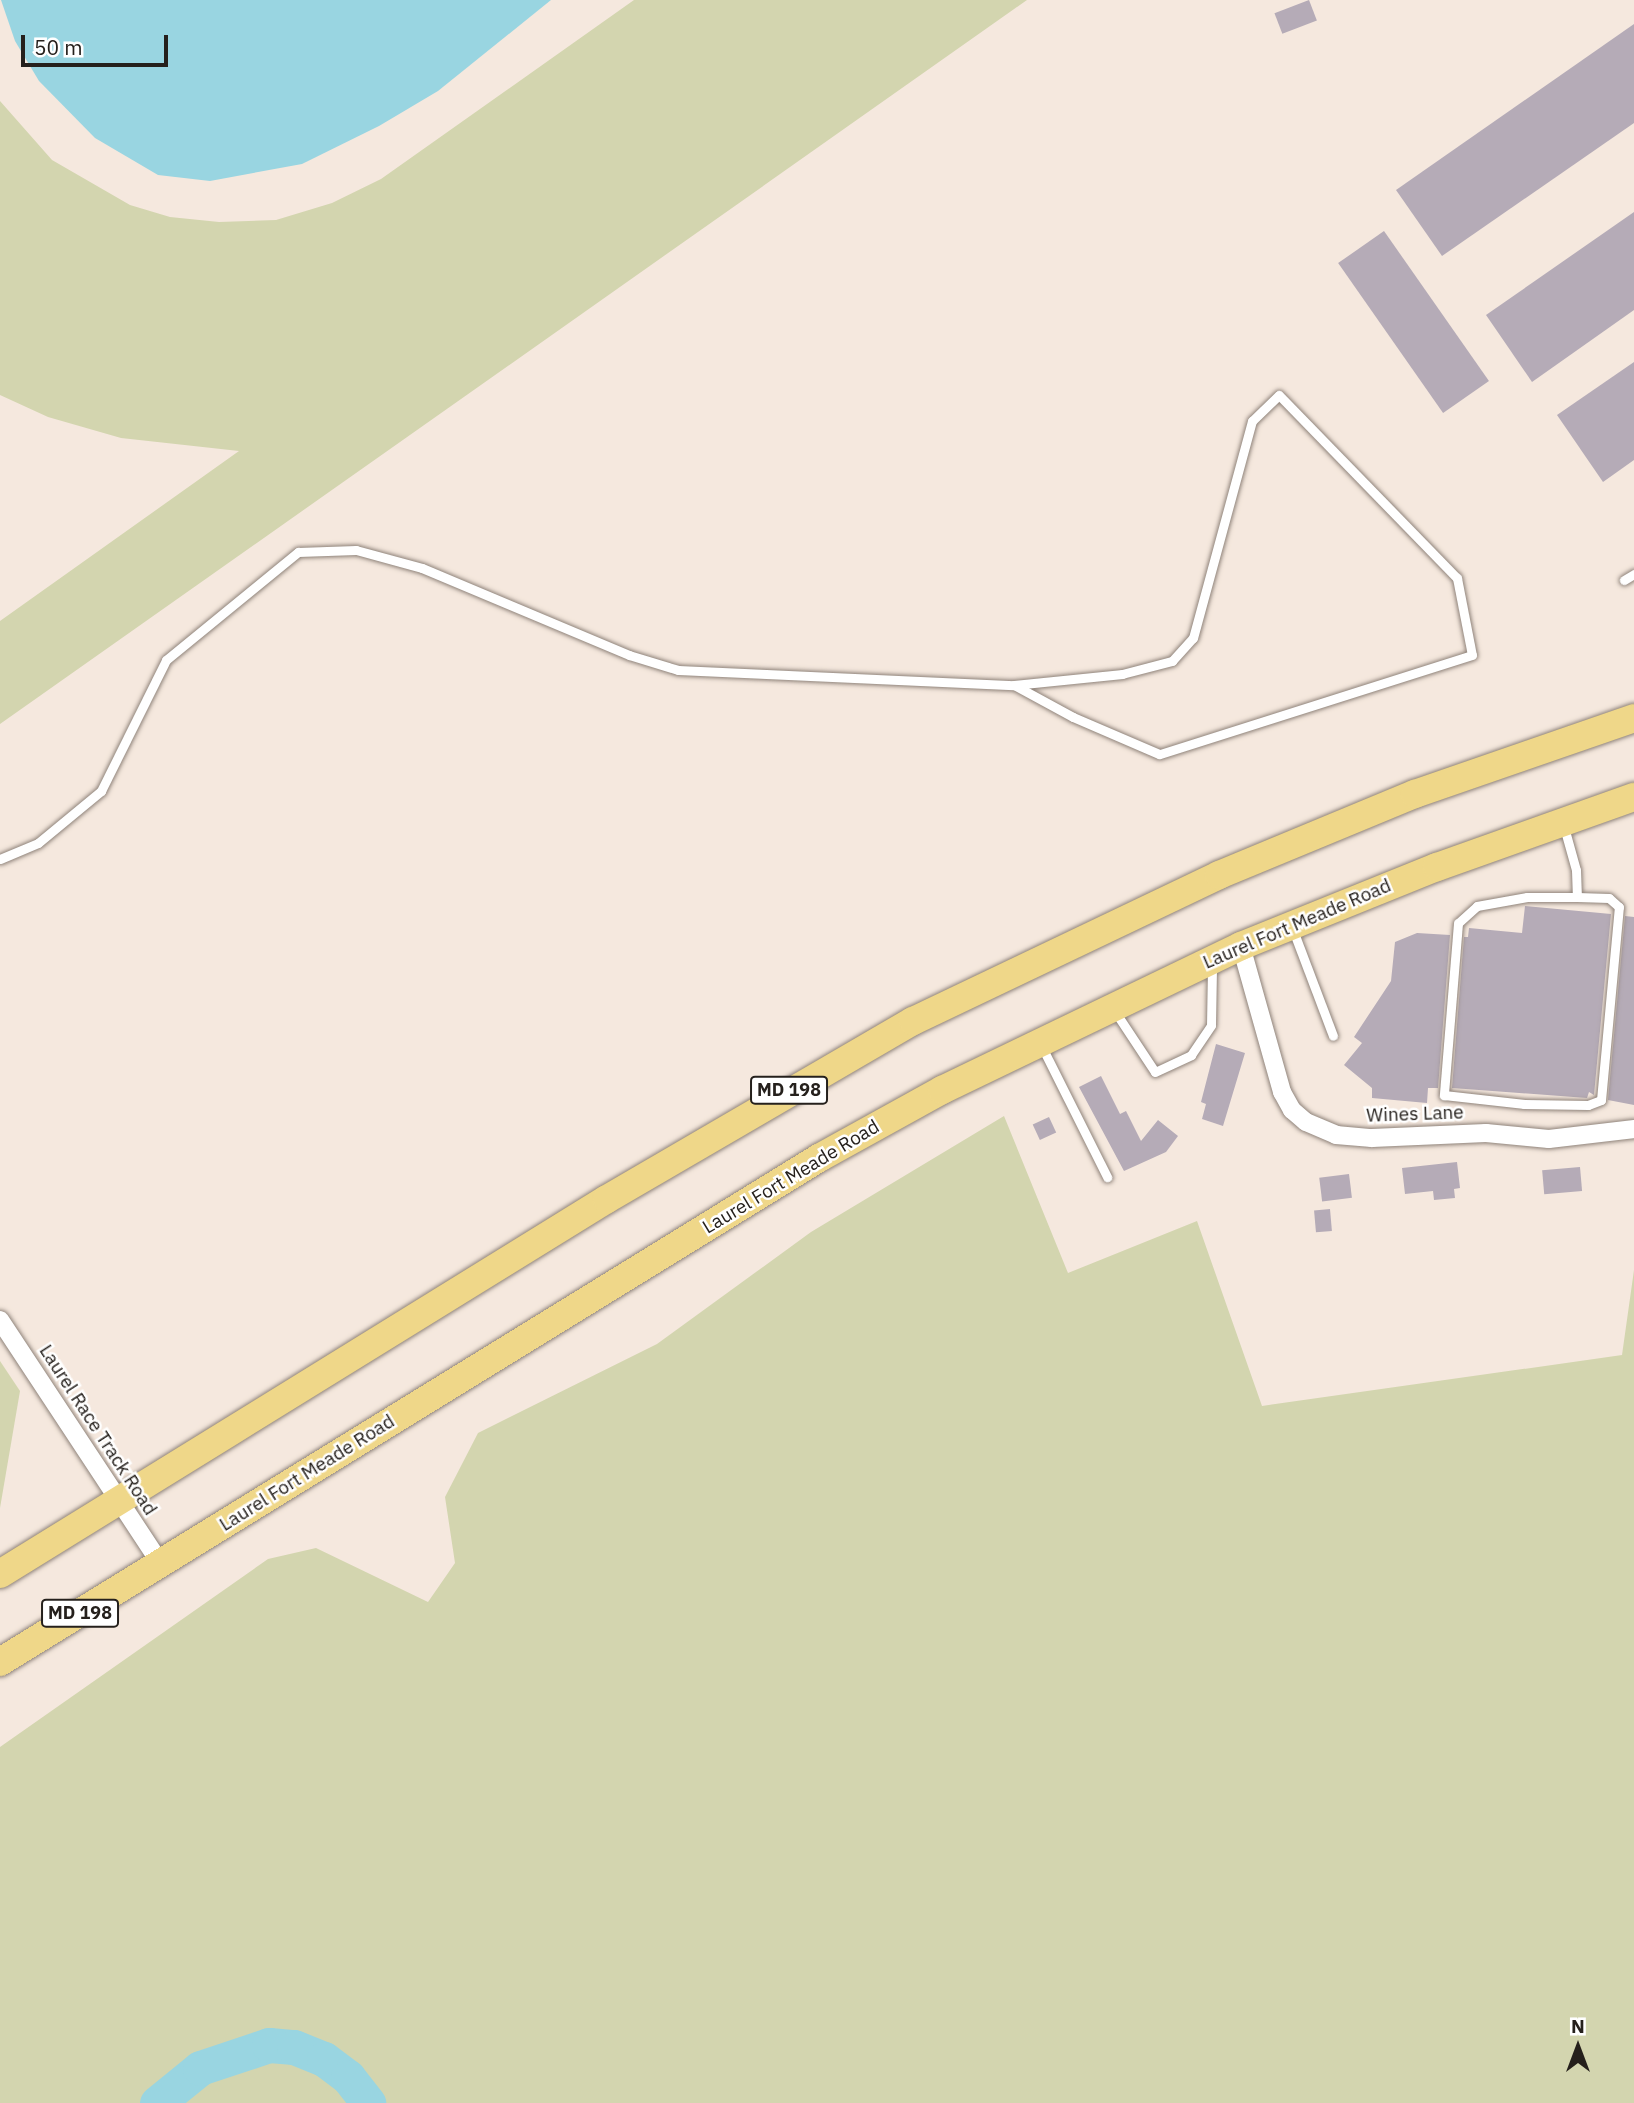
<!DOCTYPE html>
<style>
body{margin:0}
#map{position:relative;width:1634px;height:2103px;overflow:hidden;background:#f5e8de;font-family:"IBM Plex Sans",sans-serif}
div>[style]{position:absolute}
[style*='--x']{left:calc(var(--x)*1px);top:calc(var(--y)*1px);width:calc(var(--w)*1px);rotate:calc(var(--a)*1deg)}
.green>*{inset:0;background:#d3d5af}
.water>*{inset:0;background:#99d5e1}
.river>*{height:35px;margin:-17.5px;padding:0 17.5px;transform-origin:17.5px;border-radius:17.5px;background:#99d5e1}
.building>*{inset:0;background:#b5abb7;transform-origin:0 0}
.roads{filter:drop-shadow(0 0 2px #8f837a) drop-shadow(0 0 2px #8f837a)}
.lane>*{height:9px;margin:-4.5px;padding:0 4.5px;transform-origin:4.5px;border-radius:4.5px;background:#fff}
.street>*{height:18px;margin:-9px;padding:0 9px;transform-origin:9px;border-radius:9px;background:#fff}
.primary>*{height:28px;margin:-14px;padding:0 14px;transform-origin:14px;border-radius:14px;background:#efd789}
span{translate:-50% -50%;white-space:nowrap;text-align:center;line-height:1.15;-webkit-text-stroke:5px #fff;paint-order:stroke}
.shield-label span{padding:2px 5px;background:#fff;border:2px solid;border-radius:5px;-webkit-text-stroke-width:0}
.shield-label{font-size:18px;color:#25201c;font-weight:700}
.street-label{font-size:19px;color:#25201c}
.north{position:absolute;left:1543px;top:2012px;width:70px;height:70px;-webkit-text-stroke:5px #fff;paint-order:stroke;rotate:0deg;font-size:19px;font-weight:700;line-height:28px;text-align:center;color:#25201c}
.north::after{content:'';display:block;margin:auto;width:24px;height:32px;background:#25201c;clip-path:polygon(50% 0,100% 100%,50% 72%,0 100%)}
.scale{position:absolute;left:21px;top:35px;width:147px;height:32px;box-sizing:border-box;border:4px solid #25201c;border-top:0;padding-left:9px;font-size:21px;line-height:24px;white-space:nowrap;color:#25201c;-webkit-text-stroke:5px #fff;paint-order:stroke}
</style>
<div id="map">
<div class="green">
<div style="clip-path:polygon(634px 0,1027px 0,0 724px,0 621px,239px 451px,121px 438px,48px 417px,0 395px,0 101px,52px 160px,130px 205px,170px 217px,219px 222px,276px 220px,332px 203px,381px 179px)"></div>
<div style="clip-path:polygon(1004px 1116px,1068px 1273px,1197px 1221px,1262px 1406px,1622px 1355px,1634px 1270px,1634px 2103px,0 2103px,0 1747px,268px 1559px,316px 1548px,428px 1602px,455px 1563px,445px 1497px,478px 1433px,657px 1344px,811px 1232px)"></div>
<div style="clip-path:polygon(0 1361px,20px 1391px,0 1508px)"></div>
</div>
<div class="water">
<div style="clip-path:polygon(1px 0,551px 0,438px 91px,379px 126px,302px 164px,210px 181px,158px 175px,95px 138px,39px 81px,15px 41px)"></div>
</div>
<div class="river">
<div style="--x:157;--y:2103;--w:55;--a:-39.1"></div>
<div style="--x:200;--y:2068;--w:73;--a:-18.4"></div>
<div style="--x:269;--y:2045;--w:25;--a:5"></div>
<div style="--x:294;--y:2047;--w:32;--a:22"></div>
<div style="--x:324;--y:2059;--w:30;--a:37"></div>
<div style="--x:348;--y:2077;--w:33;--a:52"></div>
</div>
<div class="building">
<div style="left:1309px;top:0;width:22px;height:37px;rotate:69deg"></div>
<div style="clip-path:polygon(1634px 24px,1634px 123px,1442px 256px,1396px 190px)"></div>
<div style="clip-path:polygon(1634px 212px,1634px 310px,1532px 382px,1486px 315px)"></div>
<div style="left:1384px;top:231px;width:183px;height:56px;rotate:55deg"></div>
<div style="clip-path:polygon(1634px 362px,1634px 460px,1603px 482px,1557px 415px)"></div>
<div style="clip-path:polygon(1525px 906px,1611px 914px,1594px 1095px,1589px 1092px,1587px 1098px,1452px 1088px,1464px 937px,1468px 937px,1469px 928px,1522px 933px)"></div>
<div style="clip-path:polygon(1625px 916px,1634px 917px,1634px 1105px,1608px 1100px)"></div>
<div style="clip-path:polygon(1417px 933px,1450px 935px,1438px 1088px,1428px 1088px,1427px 1103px,1372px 1098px,1372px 1088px,1344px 1065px,1362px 1043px,1354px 1037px,1391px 981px,1395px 942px)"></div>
<div style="clip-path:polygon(1216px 1044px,1245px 1053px,1223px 1126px,1202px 1119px,1206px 1104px,1201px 1102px)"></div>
<div style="clip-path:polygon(1101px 1076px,1120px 1114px,1126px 1111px,1141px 1141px,1158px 1120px,1178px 1136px,1166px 1152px,1124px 1171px,1079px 1087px)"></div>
<div style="left:1049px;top:1117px;width:17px;height:18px;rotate:65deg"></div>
<div style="clip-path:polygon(1457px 1162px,1460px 1188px,1454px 1189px,1455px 1198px,1434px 1200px,1433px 1191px,1405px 1194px,1402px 1168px)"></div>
<div style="left:1580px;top:1167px;width:24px;height:38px;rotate:85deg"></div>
<div style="left:1349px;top:1174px;width:24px;height:30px;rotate:83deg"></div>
<div style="left:1330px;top:1209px;width:22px;height:16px;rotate:85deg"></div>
</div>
<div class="roads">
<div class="lane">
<div style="--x:1624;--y:580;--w:12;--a:-31"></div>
<div style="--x:1564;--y:827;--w:45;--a:74.4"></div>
<div style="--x:1576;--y:870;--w:27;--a:88"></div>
<div style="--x:1577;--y:897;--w:50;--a:180"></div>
<div style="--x:1527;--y:897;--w:51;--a:169.8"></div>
<div style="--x:1477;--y:906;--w:25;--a:138"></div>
<div style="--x:1458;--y:923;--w:173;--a:94.7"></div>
<div style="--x:1444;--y:1095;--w:81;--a:6.4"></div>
<div style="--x:1524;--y:1104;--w:64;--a:0.9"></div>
<div style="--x:1588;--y:1105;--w:14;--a:-21"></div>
<div style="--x:1601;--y:1100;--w:194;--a:-84.7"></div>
<div style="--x:1619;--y:907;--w:13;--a:-138"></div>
<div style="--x:1609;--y:898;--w:32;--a:-178"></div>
<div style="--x:0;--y:859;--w:41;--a:-22.8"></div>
<div style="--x:38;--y:843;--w:82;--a:-39.5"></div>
<div style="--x:101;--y:791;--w:146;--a:-63.6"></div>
<div style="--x:166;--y:660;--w:171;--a:-39.3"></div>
<div style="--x:298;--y:552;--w:58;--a:-2"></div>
<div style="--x:356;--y:550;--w:68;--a:15.3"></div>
<div style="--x:422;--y:568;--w:225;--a:22.8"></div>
<div style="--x:629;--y:655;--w:51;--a:17"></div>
<div style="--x:678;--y:670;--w:336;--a:2.6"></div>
<div style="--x:1014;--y:685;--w:109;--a:-5.8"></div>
<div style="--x:1122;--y:674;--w:52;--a:-14.6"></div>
<div style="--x:1172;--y:661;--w:31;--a:-48"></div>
<div style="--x:1193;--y:638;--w:225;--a:-74.8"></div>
<div style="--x:1252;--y:421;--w:37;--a:-44"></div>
<div style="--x:1279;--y:395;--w:255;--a:45.8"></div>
<div style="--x:1457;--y:578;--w:78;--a:79"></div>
<div style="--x:1472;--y:655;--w:328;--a:162.4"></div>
<div style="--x:1159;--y:754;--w:94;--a:-156.7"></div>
<div style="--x:1073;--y:717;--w:67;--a:-151.5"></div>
<div style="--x:1293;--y:930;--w:113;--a:69.3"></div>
<div style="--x:1114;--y:1010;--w:74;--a:56.5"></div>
<div style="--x:1155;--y:1072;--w:40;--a:-25"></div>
<div style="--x:1191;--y:1055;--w:36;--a:-56"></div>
<div style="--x:1211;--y:1025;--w:60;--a:-89"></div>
<div style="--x:1041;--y:1045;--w:148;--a:63.4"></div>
</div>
<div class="street">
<div style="--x:1241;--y:946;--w:152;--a:74.3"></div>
<div style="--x:1282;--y:1092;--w:21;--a:61"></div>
<div style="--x:1292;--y:1110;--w:18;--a:41"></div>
<div style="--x:1306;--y:1122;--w:33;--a:23"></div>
<div style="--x:1336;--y:1135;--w:36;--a:5"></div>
<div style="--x:1372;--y:1138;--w:114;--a:-2.5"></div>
<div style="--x:1486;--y:1133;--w:63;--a:5.4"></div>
<div style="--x:1549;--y:1139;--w:86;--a:-6.7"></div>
<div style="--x:0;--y:1320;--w:291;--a:56.6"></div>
</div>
<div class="primary">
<div style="--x:0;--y:1574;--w:713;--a:-31.71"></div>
<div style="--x:607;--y:1199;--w:354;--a:-30.2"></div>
<div style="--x:913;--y:1021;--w:339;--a:-25.5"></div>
<div style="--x:1219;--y:875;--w:212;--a:-22.5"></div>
<div style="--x:1415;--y:794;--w:232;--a:-19.1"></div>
<div style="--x:0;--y:1662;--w:962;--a:-31.61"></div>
<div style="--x:819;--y:1158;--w:141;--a:-28.9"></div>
<div style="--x:942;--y:1090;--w:332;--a:-25.7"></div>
<div style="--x:1241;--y:946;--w:211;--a:-22"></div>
<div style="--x:1437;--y:867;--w:209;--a:-19.6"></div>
</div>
</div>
<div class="shield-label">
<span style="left:789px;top:1090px">MD 198</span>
<span style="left:80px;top:1613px">MD 198</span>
</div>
<div class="street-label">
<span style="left:1297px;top:924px;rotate:-23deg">Laurel Fort Meade Road</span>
<span style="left:1415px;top:1114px;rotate:-2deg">Wines Lane</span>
<span style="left:791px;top:1177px;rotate:-31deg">Laurel Fort Meade Road</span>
<span style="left:98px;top:1430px;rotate:57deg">Laurel Race Track Road</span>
<span style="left:307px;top:1473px;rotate:-32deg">Laurel Fort Meade Road</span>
</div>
<div class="north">N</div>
<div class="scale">50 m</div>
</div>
